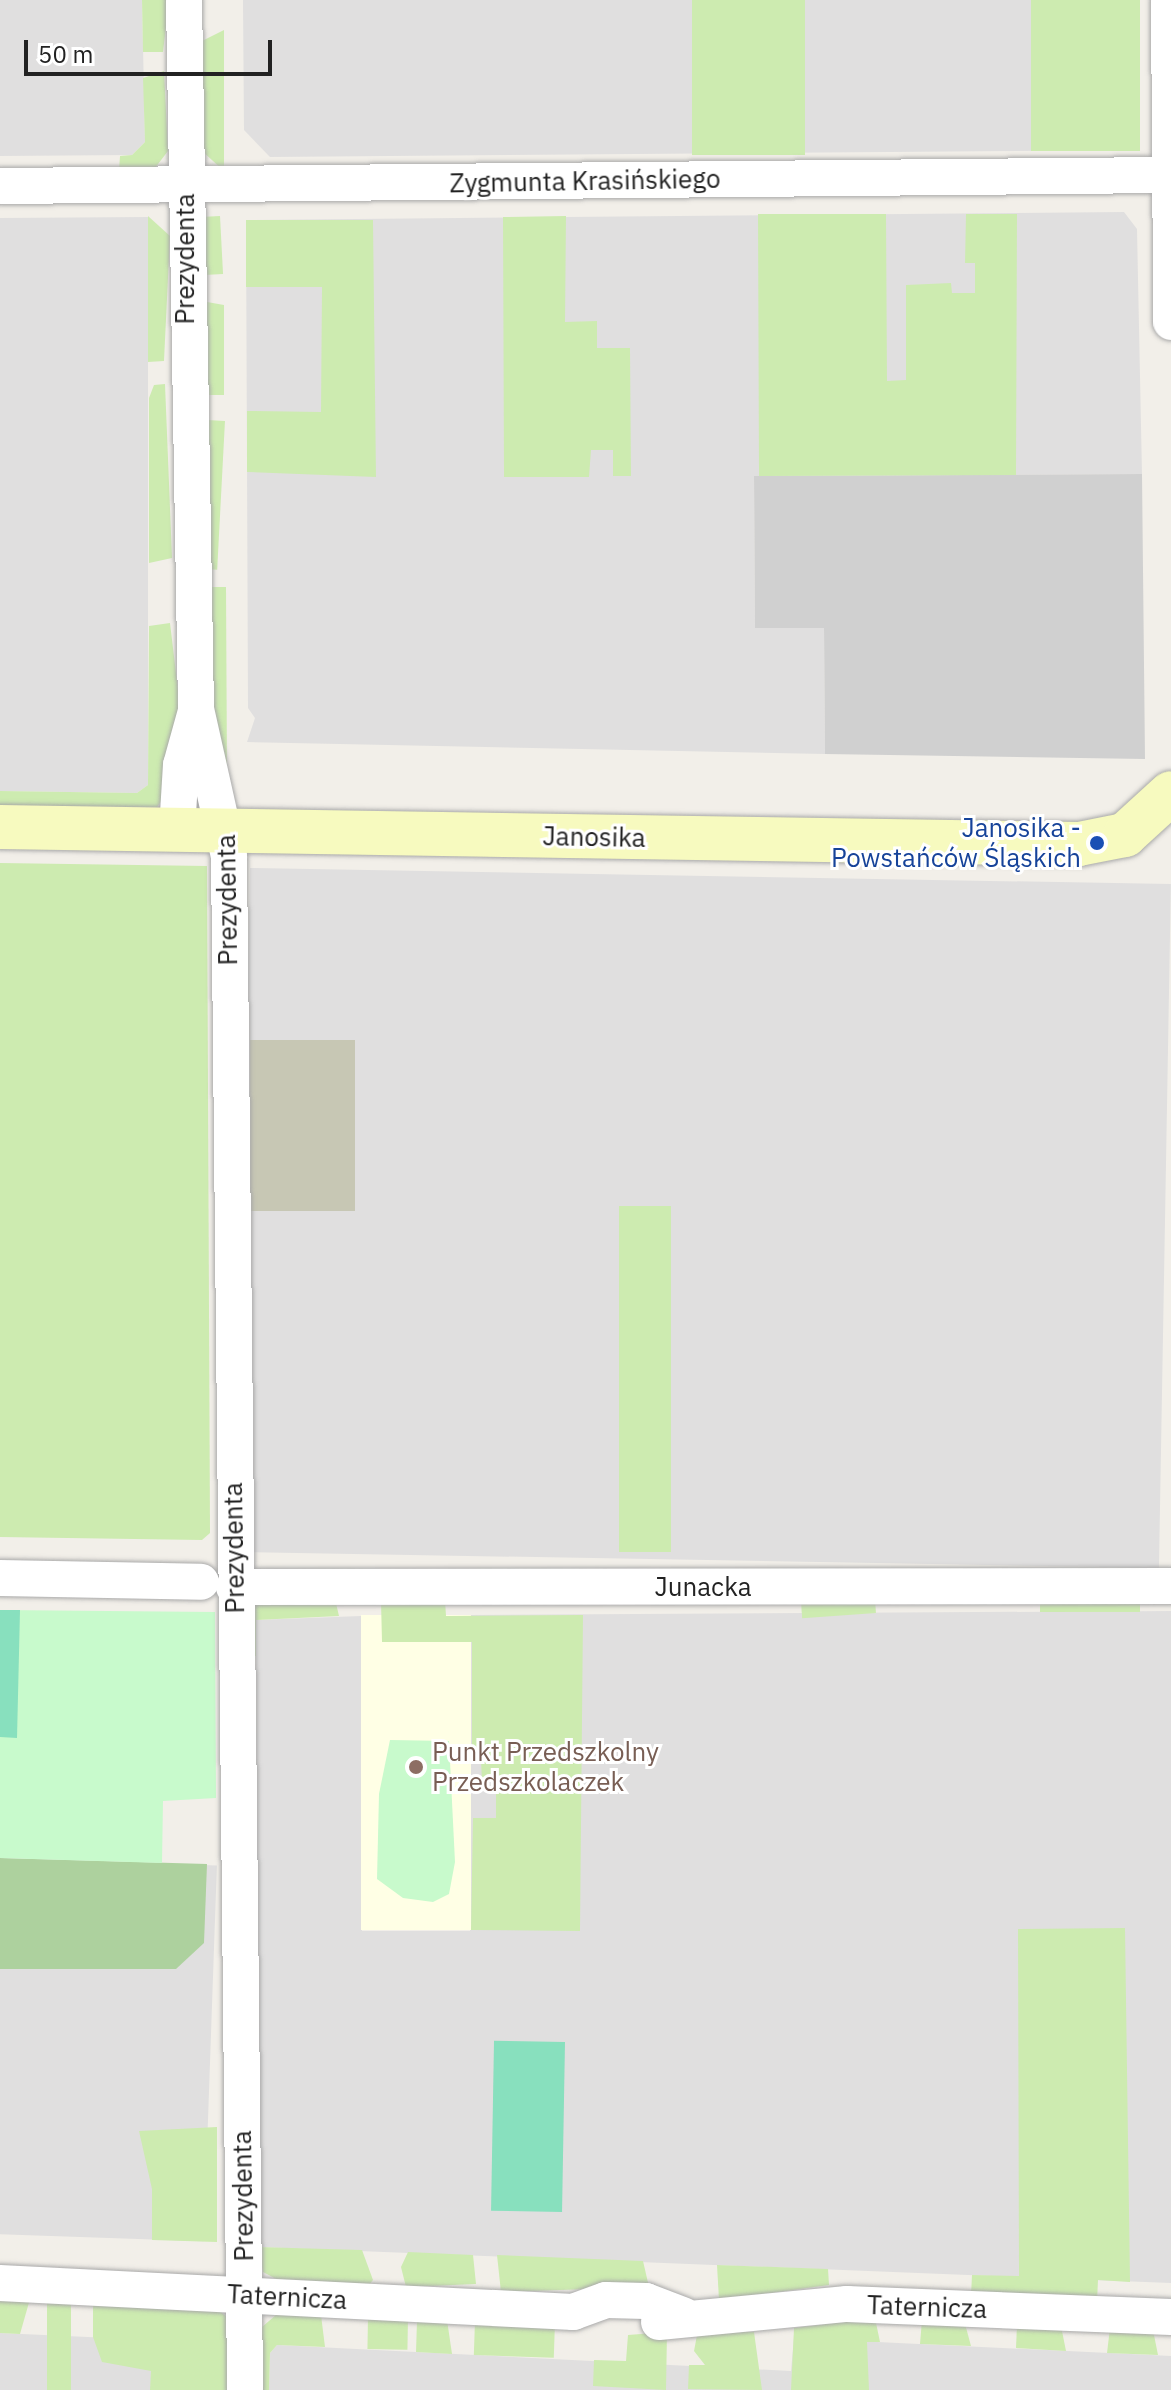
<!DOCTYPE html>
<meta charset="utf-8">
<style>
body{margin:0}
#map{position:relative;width:1171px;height:2390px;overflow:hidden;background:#f2efe9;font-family:"IBM Plex Sans",sans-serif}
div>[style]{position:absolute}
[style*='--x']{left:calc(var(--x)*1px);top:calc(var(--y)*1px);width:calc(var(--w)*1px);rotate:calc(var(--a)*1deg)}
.residential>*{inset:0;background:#e0dfdf;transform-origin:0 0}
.education>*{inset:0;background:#ffffe5;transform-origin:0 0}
.religious>*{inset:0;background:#d0d0d0}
.construction>*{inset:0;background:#c7c7b4;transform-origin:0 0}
.grass>*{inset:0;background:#cdebb0;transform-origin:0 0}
.forest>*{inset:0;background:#add19e}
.park>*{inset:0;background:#c8facc}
.pitch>*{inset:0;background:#88e0be;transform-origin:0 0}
.roads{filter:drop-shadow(0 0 2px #a9a9a9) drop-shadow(0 0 2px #a9a9a9)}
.street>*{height:36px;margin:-18px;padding:0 18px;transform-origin:18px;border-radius:18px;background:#fff}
.secondary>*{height:44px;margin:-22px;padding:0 22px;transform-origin:22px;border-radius:22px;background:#f7fabf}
.dots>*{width:22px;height:22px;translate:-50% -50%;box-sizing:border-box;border:4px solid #fff;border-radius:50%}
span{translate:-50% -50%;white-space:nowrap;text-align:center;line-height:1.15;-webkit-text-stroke:6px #fff;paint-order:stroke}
.street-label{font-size:26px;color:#222}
.transit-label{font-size:26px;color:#164399}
.right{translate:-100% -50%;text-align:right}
.education-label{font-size:26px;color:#785e54}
.left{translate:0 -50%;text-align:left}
.scale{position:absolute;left:24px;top:40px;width:248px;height:36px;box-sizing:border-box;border:4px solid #222;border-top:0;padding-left:10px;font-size:24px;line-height:28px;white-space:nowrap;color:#222;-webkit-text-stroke:6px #fff;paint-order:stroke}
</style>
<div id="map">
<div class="residential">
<div style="clip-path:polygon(0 0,142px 0,145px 142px,132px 155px,0 156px)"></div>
<div style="clip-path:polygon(243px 0,1140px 0,1139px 150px,270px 157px,244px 130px)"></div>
<div style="clip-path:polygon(1124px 212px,1137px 229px,1142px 474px,754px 476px,755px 627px,824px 628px,825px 754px,247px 742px,255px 718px,248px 708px,246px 220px)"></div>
<div style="clip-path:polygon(148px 217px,148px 785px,137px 793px,0 791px,0 218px)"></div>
<div style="left:250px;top:868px;width:921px;height:684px;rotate:1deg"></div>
<div style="clip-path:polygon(1171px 1611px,1171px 2283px,258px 2247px,256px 1620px,361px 1616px,362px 1931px,470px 1931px,471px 1615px)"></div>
<div style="left:0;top:1858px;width:217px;height:376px;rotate:2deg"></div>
<div style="clip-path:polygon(0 2333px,220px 2343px,220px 2390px,0 2390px)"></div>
<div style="clip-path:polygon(794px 2338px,1171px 2356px,1171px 2390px,269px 2390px,270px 2353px,277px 2345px,791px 2371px)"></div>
</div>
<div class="education">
<div style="left:471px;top:1615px;width:315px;height:110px;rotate:90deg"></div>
</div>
<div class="religious">
<div style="clip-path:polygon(1142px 474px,1145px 759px,825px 754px,824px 628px,755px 628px,754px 476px)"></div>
</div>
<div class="construction">
<div style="left:250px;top:1040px;width:105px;height:171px"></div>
</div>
<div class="grass">
<div style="clip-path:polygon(142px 0,169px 0,163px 52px,143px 52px)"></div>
<div style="left:692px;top:0;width:113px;height:155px"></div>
<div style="left:1031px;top:0;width:109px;height:151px"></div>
<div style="clip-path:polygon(224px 30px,224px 171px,202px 151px,200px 42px)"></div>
<div style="clip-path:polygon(164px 71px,168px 151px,155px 168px,119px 171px,120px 156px,132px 155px,145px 142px,143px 78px)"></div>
<div style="clip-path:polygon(758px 214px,886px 214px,887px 381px,906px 380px,906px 285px,951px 283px,952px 293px,975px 293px,975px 263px,965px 263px,966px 214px,1017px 214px,1016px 475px,759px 476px)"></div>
<div style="clip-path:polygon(148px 216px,170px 236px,164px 361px,148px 362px)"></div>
<div style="left:220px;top:216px;width:58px;height:19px;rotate:87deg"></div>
<div style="clip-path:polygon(566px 216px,565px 322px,597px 321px,597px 348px,630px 348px,631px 476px,613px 476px,613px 450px,591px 450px,589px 477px,504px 477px,503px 217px)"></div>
<div style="clip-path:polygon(246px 220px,373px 220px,376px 477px,247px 472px,247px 411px,321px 412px,322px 287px,246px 287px)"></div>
<div style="clip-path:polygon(207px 302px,224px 305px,224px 395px,207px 395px,201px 305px)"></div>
<div style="clip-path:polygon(165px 384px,172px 558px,149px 563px,149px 398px,154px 385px)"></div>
<div style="left:207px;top:420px;width:18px;height:149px;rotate:3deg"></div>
<div style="clip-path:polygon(209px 587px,226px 587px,227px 775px,213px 731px)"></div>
<div style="clip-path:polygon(170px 623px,181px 715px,169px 791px,157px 807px,0 810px,0 791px,137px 793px,148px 785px,149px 626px)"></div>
<div style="clip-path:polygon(0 863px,207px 866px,210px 1533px,202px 1540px,0 1537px)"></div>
<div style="left:671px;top:1206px;width:346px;height:52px;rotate:90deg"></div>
<div style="clip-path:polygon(335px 1599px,339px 1616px,256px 1620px,256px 1656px,249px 1656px,250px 1608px,257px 1603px)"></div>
<div style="left:875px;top:1599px;width:14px;height:74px;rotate:86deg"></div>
<div style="clip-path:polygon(445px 1600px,446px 1616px,583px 1615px,580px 1931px,471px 1930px,473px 1818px,496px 1818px,496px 1782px,482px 1782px,481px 1760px,472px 1760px,472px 1642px,382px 1642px,381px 1601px)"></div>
<div style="left:1040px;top:1600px;width:100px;height:12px"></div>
<div style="clip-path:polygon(1125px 1928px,1130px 2282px,1098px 2280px,1097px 2302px,971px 2296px,972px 2275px,1019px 2276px,1018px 1929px)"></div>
<div style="clip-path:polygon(217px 2127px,217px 2242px,152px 2240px,152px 2189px,139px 2131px)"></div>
<div style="clip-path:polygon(258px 2247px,362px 2250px,373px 2280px,368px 2286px,282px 2282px,263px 2272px)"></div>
<div style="clip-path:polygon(408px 2252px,473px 2255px,476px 2284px,406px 2287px,401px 2267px)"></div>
<div style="clip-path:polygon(497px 2255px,643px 2261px,649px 2287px,501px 2292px)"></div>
<div style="clip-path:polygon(717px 2265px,828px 2269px,829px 2285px,719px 2300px)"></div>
<div style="clip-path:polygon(0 2296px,30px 2299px,20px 2334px,0 2333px)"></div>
<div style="left:47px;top:2300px;width:24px;height:90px"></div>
<div style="clip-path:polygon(93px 2301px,218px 2310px,226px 2316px,235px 2390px,150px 2390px,151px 2371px,102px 2362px,93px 2337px)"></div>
<div style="clip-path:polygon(276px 2315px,321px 2315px,325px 2347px,277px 2345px,270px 2353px,269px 2390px,258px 2390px,262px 2327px)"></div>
<div style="left:368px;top:2317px;width:40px;height:32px;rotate:1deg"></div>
<div style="clip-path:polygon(875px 2318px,880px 2342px,867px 2342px,869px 2390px,791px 2390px,794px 2328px)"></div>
<div style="clip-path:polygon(417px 2320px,447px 2320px,452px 2354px,416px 2352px)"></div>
<div style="clip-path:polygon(922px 2320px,964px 2320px,971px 2346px,920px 2344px)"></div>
<div style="left:475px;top:2321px;width:80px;height:34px;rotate:2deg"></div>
<div style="clip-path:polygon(1017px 2325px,1061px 2326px,1066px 2351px,1016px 2348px)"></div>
<div style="clip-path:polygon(1110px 2328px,1153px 2330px,1158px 2355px,1107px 2353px)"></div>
<div style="clip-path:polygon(698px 2330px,754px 2332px,762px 2390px,688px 2389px,689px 2365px,705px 2365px,694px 2351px)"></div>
<div style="clip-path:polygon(667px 2332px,666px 2390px,593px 2386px,594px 2360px,626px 2361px,628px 2335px)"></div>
</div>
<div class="forest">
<div style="clip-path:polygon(0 1858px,207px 1864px,204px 1943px,176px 1969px,0 1969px)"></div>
</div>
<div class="park">
<div style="clip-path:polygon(0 1610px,215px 1612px,216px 1798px,163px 1801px,162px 1863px,0 1858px)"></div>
<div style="clip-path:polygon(390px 1740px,449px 1741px,455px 1862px,449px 1894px,433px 1902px,403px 1898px,377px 1879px,379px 1794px)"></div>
</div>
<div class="pitch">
<div style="clip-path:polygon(0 1610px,20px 1610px,17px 1738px,0 1737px)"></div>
<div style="left:565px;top:2042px;width:170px;height:71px;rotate:91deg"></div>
</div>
<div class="roads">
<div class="street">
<div style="--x:184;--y:0;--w:709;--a:89.03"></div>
<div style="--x:196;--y:709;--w:152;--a:77.4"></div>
<div style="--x:229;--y:857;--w:1533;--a:89.4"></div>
<div style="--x:1169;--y:0;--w:322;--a:89.6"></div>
<div style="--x:0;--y:186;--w:1170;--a:-0.54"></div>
<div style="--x:177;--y:830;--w:65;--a:-86.5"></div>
<div style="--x:181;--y:765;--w:56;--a:-74.5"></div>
<div style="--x:0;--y:1578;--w:201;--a:1.1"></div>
<div style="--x:234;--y:1587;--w:937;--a:-0.06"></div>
<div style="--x:0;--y:2283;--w:574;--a:2.9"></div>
<div style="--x:573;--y:2312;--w:35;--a:-20"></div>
<div style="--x:606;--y:2300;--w:40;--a:1.4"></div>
<div style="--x:646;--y:2301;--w:40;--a:21"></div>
<div style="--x:659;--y:2322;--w:189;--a:-5.5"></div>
<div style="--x:847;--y:2304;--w:324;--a:2.3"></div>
</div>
<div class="secondary">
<div style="--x:0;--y:827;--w:1079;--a:0.9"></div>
<div style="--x:1079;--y:844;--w:47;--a:-11.1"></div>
<div style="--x:1125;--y:835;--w:62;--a:-42.4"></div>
</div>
</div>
<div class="dots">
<div style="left:1097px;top:843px;background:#1a4fb4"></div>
<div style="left:416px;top:1767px;background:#8d6e63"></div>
</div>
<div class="street-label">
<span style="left:585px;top:181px;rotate:-1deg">Zygmunta Krasińskiego</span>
<span style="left:185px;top:259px;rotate:-90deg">Prezydenta</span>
<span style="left:594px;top:837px;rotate:1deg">Janosika</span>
<span style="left:227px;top:900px;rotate:-91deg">Prezydenta</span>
<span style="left:234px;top:1548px;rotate:-91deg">Prezydenta</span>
<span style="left:703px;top:1587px">Junacka</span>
<span style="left:243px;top:2196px;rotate:-91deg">Prezydenta</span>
<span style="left:287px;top:2297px;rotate:3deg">Taternicza</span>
<span style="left:927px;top:2307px;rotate:2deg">Taternicza</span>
</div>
<div class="transit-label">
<span class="right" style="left:1081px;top:843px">Janosika -<br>Powstańców Śląskich</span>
</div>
<div class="education-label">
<span class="left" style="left:432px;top:1767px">Punkt Przedszkolny<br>Przedszkolaczek</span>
</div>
<div class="scale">50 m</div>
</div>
